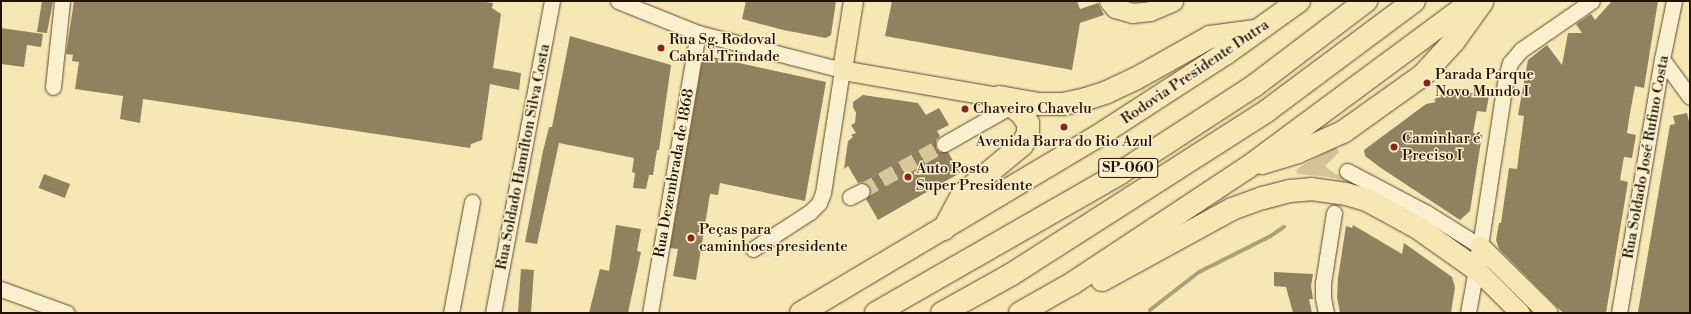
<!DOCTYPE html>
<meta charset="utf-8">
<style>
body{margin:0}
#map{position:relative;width:1691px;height:314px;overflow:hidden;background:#f7e7b4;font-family:"Libre Bodoni",serif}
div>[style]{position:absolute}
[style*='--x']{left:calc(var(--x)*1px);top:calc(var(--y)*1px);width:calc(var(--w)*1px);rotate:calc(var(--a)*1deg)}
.green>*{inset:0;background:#d3c395}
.stream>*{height:4px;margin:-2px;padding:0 2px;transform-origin:2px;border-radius:2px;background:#af9f77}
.building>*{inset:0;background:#92815e;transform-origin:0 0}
.minor-tunnel>*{height:15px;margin-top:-7.5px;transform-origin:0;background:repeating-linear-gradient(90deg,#d7c799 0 15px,transparent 0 23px)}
.roads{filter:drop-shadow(0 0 1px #59472d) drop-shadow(0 0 1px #59472d)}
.minor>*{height:15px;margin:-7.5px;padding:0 7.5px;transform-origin:7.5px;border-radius:7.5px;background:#faefce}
.major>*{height:19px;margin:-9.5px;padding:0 9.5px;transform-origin:9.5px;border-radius:9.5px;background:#f7e7b4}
.highway>*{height:22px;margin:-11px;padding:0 11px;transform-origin:11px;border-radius:11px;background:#f7e7b4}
.dots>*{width:11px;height:11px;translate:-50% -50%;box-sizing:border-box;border:2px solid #faefce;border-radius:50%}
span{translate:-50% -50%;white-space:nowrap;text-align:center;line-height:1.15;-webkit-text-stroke:3px #faefce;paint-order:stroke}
.shield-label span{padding:1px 3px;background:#faefce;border:1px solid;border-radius:3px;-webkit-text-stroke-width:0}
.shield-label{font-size:14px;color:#241200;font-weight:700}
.poi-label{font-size:15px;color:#241200}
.left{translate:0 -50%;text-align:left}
.street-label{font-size:15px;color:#241200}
.frame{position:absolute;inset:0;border:2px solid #241200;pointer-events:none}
</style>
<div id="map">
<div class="green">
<div style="clip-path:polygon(1335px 146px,1339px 152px,1325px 166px,1335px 174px,1341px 175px,1430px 222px,1465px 248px,1345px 181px,1329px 177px,1298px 174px,1296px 172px,1298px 168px)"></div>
</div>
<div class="stream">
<div style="--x:1150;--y:310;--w:62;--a:-37.8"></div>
<div style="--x:1199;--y:272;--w:78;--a:-26.6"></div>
<div style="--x:1269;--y:237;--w:18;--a:-34"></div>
</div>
<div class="building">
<div style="clip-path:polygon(42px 1px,53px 1px,47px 33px,37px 32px)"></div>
<div style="clip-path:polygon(74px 1px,478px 1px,493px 3px,492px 8px,501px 14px,493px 68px,521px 73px,519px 90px,490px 84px,482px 140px,471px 144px,470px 148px,143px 99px,140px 123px,120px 119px,123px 96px,75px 89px,79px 62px,72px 61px,73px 55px,66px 54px)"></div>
<div style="clip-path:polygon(746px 1px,836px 1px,831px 35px,826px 38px,783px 30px,742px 19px)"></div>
<div style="clip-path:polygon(892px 1px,1077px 1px,1080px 9px,1098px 3px,1104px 15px,1080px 23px,1072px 70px,885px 36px)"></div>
<div style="clip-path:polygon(1612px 1px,1658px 1px,1644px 88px,1635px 86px,1630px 113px,1627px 133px,1636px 135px,1632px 158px,1624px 157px,1620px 180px,1628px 182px,1606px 313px,1563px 313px,1499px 249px,1496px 240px,1499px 223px,1501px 223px,1509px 168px,1517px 169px,1524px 116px,1518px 115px,1528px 60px,1547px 45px,1562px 65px,1568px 33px,1582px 33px,1576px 24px,1591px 14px,1595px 20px)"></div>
<div style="clip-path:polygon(1px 28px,43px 34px,41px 47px,27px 45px,24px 67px,1px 64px)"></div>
<div style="clip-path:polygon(570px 36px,671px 65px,659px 150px,657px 150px,653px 175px,649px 175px,646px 189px,633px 188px,635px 173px,632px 172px,634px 158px,559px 143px,537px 244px,525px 242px,543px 151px,549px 127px,552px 127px)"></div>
<div style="clip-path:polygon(703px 55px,826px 82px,805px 201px,720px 183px,718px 195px,710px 194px,696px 280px,673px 276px,678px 249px,670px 248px)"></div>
<div style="clip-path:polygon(1447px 89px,1489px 96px,1486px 112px,1477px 111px,1473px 133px,1482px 135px,1470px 211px,1460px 220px,1381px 168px,1365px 156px,1364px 150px,1426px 104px,1436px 102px,1434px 100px)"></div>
<div style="clip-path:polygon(863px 95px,918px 103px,926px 115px,939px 108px,949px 125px,937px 131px,940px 136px,936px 140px,936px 148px,940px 152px,948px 152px,960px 173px,878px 220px,866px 199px,871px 192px,870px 187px,863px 182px,858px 183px,848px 166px,844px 169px,848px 141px,853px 137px,851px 135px,856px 133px,851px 125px,855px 123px,856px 113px,853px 107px,853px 102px)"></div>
<div style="clip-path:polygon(1687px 113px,1690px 126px,1690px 313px,1638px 312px,1670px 125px,1675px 124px,1673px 116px)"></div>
<div style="left:44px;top:174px;width:28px;height:15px;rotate:21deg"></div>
<div style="clip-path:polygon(616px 225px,641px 229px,637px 251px,641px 252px,628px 313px,589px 313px,600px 269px,609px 271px)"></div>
<div style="clip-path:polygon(1353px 225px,1402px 254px,1404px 243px,1452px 277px,1455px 287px,1451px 313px,1340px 313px,1337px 297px,1338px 278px,1346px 226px,1352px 228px)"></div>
<div style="left:521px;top:269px;width:13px;height:45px;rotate:4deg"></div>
<div style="clip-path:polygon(1274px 272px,1313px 274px,1311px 286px,1313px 299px,1309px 299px,1312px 313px,1293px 313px,1286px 287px,1274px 286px)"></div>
</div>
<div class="minor-tunnel">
<div style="--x:862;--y:191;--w:95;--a:-29.8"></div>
</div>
<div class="roads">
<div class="minor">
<div style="--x:618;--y:1;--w:86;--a:21.8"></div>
<div style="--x:698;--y:33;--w:149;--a:14.4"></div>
<div style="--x:842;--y:70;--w:124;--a:98.8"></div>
<div style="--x:823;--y:193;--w:11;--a:112"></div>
<div style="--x:819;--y:203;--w:13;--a:135"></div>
<div style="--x:810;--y:212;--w:68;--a:147"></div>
<div style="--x:1662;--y:59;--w:47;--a:53.6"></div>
<div style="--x:53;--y:87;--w:86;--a:-84"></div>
<div style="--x:944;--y:144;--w:77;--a:-29.6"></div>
<div style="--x:1347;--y:171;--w:90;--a:27.7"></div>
<div style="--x:1427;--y:213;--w:62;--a:31.9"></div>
<div style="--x:1480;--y:246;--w:171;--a:-81.3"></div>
<div style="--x:1506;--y:77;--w:15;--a:-74"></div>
<div style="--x:1510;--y:63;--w:17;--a:-50"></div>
<div style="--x:1521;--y:50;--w:86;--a:-34.6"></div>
<div style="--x:850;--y:197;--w:13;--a:-27"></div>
<div style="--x:1;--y:289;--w:70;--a:20"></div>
<div style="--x:451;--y:313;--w:113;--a:-79.3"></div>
<div style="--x:493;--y:313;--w:318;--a:-79.3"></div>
<div style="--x:650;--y:313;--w:284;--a:-80.3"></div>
<div style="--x:1326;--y:313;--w:16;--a:-101"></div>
<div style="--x:1323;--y:297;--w:14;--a:-90"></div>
<div style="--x:1323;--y:283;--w:71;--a:-81.1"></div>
<div style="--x:1468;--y:313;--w:45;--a:-79.7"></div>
<div style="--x:1619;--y:313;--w:258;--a:-80.4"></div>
<div style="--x:1662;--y:59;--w:59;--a:-78.3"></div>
</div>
<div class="major">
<div style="--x:853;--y:1;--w:70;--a:99.1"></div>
<div style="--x:842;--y:70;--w:159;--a:9.8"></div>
<div style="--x:1109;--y:1;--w:9;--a:49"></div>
<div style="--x:1115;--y:8;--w:18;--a:16"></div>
<div style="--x:1132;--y:13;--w:18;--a:-6"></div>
<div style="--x:1150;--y:11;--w:25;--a:-23"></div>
<div style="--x:1480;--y:246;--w:95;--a:44.6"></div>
<div style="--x:1479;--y:255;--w:14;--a:102"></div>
<div style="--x:1476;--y:269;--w:62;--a:45"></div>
</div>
<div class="highway">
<div style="--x:999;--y:97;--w:41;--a:9.9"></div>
<div style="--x:1039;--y:104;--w:24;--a:0"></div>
<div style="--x:1063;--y:104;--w:24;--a:-12"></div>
<div style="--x:1086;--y:99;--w:22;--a:-18"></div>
<div style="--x:1107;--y:92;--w:33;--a:-25"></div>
<div style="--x:1137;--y:78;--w:84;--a:-29.3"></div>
<div style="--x:1210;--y:37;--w:44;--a:-7.8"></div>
<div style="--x:1262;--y:163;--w:38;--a:-17"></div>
<div style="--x:1298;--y:152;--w:49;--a:-24"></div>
<div style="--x:1343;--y:132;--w:98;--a:-35.5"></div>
<div style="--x:1423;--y:75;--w:46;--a:-47.6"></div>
<div style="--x:1454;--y:41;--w:48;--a:-54.3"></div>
<div style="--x:944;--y:229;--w:40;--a:-62"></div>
<div style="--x:963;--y:194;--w:77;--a:-39.7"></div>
<div style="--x:1022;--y:145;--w:13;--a:-63"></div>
<div style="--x:1028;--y:133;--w:10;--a:-90"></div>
<div style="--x:1028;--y:123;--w:12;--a:-125"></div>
<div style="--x:1021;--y:113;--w:24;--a:-144"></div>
<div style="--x:1102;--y:280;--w:148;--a:-28.6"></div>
<div style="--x:1232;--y:209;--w:33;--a:-20"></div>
<div style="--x:1263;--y:198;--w:28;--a:-15"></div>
<div style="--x:1290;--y:191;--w:21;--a:-5"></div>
<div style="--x:1311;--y:189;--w:35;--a:8"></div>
<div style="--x:1346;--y:194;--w:22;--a:16"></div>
<div style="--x:1367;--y:200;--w:58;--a:28.8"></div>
<div style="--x:1418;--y:228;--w:71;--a:35.3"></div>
<div style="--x:801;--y:313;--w:342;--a:-30.8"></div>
<div style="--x:1095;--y:138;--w:155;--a:-32.9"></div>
<div style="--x:1225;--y:54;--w:91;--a:-35.6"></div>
<div style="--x:876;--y:313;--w:281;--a:-29.8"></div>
<div style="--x:1120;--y:173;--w:160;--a:-33"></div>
<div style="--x:1254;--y:86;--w:141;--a:-37.2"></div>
<div style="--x:942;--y:313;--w:80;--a:-29.1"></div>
<div style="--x:1012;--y:274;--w:304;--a:-32.6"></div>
<div style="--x:1268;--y:110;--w:182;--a:-36.7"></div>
<div style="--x:1020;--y:313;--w:61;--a:-29.5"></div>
<div style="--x:1073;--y:283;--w:209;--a:-33.5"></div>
<div style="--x:1247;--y:168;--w:281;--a:-36.5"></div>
</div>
</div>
<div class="dots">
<div style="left:661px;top:48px;background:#8f2418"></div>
<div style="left:1427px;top:83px;background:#8f2418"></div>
<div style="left:965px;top:109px;background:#8f2418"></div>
<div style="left:1064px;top:127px;background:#8f2418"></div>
<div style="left:1394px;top:147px;background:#8f2418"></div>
<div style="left:908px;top:177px;background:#8f2418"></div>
<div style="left:691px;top:238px;background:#8f2418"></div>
</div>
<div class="shield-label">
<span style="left:1128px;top:168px">SP-060</span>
</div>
<div class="poi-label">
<span class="left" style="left:669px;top:48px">Rua Sg. Rodoval<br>Cabral Trindade</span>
<span class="left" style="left:1435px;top:83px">Parada Parque<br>Novo Mundo I</span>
<span class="left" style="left:973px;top:109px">Chaveiro Chavelu</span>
<span class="left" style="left:1402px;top:147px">Caminhar é<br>Preciso I</span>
<span style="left:1064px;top:142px">Avenida Barra do Rio Azul</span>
<span class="left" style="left:916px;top:177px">Auto Posto<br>Super Presidente</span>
<span class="left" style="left:699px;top:238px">Peças para<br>caminhoes presidente</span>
</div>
<div class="street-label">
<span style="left:1195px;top:72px;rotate:-34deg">Rodovia Presidente Dutra</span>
<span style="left:523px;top:157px;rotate:-79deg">Rua Soldado Hamílton Silva Costa</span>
<span style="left:1646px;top:157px;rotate:-80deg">Rua Soldado José Rufino Costa</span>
<span style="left:674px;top:173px;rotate:-80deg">Rua Dezembrada de 1868</span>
</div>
<div class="frame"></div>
</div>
